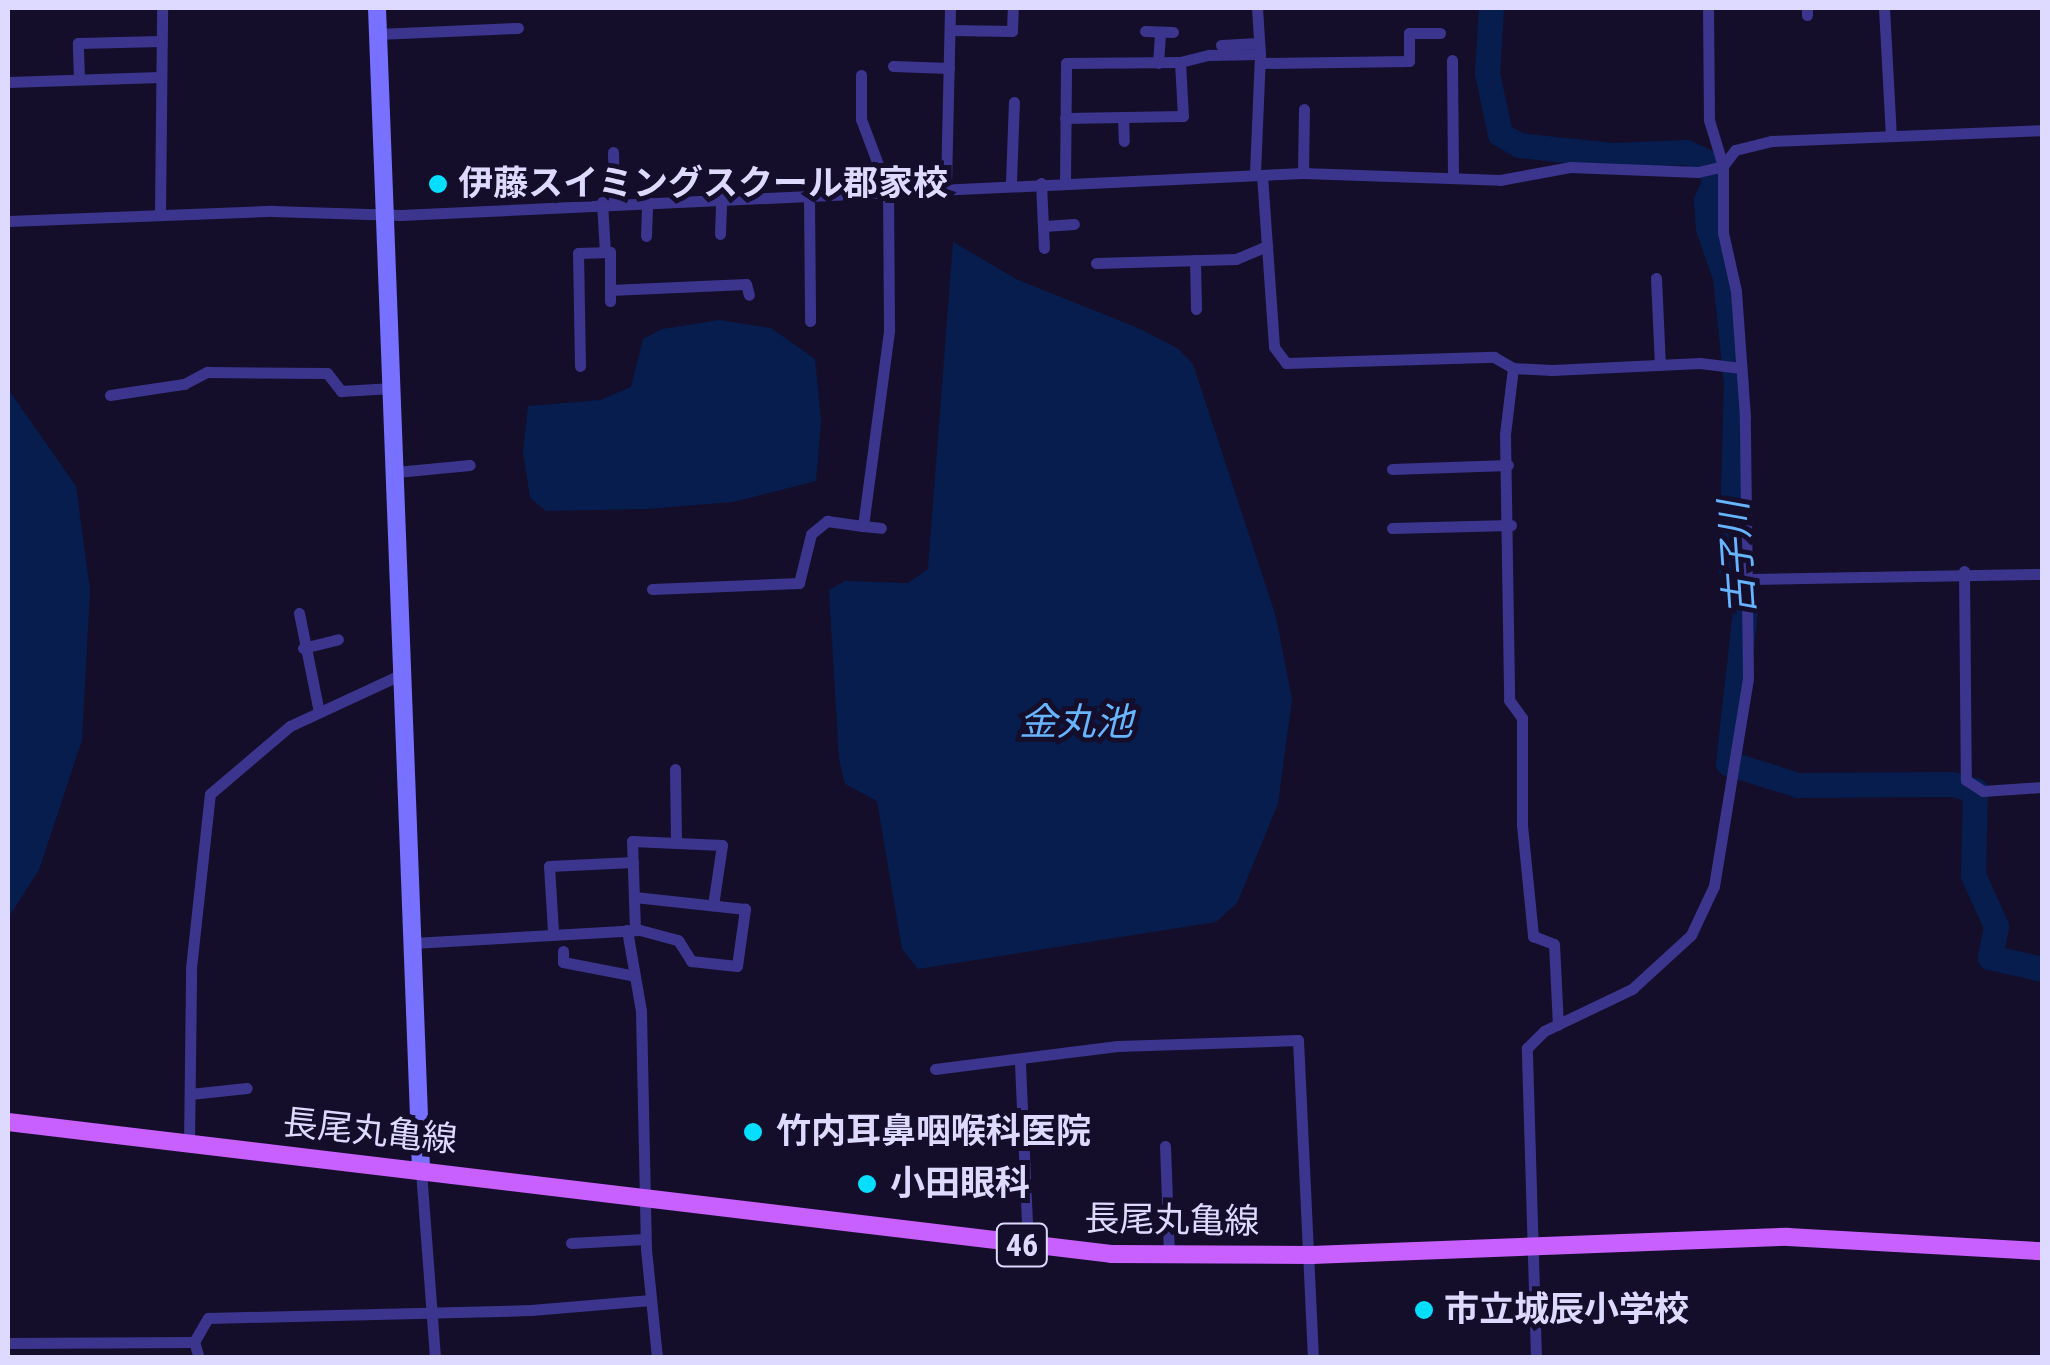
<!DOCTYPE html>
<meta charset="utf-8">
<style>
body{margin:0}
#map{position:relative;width:2050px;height:1365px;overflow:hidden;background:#140e2b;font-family:"Roboto Condensed","Noto Sans JP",sans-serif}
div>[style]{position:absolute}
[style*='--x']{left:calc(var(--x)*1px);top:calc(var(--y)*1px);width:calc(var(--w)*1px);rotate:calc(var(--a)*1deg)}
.water>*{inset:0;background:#061d4d}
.river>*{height:25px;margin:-12.5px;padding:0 12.5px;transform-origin:12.5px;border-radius:12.5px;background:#061d4d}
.street>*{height:11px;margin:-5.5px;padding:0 5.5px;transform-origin:5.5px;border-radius:5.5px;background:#3b358e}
.secondary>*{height:18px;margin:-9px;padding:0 9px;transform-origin:9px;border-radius:9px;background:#7870ff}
.primary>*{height:18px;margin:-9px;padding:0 9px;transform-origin:9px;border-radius:9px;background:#c860ff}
.dots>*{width:28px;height:28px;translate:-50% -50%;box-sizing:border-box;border:5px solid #140e2b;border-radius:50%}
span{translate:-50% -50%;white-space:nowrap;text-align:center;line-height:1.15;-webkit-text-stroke:10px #140e2b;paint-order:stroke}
.shield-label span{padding:2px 8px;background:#140e2b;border:2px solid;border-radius:8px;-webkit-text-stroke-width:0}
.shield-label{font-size:32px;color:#ded9ff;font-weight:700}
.poi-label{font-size:35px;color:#ded9ff;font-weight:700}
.left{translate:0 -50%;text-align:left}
.street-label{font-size:35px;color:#ded9ff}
.water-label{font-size:38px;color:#67b4ff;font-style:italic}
.frame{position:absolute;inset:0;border:10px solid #ded9ff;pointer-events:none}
</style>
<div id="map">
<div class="water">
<div style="clip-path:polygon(953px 242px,1018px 280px,1138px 328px,1177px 348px,1193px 364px,1276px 617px,1292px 699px,1278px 804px,1237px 903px,1216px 922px,918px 969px,902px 949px,877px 801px,845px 784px,839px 759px,829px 590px,845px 581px,908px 583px,928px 569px)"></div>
<div style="clip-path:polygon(719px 320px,771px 328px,815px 359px,821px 421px,816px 481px,733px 502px,647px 509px,546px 511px,530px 498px,523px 452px,528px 406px,600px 400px,631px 387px,643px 339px,662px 329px)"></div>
<div style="clip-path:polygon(8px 389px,76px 486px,90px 590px,82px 740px,39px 870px,8px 918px)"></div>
</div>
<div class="river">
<div style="--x:1491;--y:8;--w:65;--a:93.5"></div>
<div style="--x:1487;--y:73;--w:62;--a:78"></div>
<div style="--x:1500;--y:134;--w:22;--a:30"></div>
<div style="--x:1519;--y:145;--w:93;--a:6.2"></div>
<div style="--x:1611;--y:155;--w:75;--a:-2.3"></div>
<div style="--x:1686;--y:152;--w:23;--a:25"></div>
<div style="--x:1707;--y:162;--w:21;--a:67"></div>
<div style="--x:1715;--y:181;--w:21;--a:115"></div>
<div style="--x:1706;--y:200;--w:28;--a:86"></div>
<div style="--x:1708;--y:228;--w:52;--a:70.9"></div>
<div style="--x:1725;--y:277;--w:108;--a:84.1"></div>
<div style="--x:1736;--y:384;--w:184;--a:91.6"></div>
<div style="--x:1731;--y:568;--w:45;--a:72"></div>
<div style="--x:1745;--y:611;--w:153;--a:96.4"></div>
<div style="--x:1728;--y:763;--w:73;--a:17.4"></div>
<div style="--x:1798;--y:785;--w:154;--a:-0.4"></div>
<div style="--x:1952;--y:784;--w:24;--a:15"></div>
<div style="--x:1975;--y:790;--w:85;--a:91.3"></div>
<div style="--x:1973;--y:875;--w:56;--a:65.7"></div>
<div style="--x:1996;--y:926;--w:32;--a:101"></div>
<div style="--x:1990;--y:957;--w:53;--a:13"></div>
</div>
<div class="street">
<div style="--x:1257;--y:8;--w:46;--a:86.3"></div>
<div style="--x:1807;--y:8;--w:7;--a:90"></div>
<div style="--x:1884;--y:8;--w:128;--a:86.9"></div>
<div style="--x:950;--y:30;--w:62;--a:0.9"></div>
<div style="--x:1012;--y:31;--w:23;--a:-88"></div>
<div style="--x:1145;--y:31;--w:28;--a:2"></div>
<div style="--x:378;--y:34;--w:140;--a:-2.5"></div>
<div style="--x:1221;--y:45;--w:38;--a:-3"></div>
<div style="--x:1452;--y:60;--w:118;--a:89.5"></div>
<div style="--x:1158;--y:63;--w:31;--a:-86"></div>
<div style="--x:1261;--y:63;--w:148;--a:-0.8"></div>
<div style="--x:1409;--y:61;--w:28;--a:-90"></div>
<div style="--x:1409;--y:33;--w:31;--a:0"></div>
<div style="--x:893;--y:66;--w:56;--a:2"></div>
<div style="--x:79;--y:79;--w:36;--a:-92"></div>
<div style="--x:78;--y:43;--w:83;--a:-1.4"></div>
<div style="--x:8;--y:82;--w:152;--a:-1.9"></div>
<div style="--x:1123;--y:117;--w:24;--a:88"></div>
<div style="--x:1065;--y:118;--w:118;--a:-1"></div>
<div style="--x:1183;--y:116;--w:54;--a:-93.2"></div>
<div style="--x:613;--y:152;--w:49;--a:88.8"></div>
<div style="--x:1303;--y:173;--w:64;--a:-89.1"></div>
<div style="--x:1262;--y:175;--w:172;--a:86"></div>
<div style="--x:1274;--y:347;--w:20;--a:53"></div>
<div style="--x:1286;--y:363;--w:208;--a:-1.7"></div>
<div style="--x:1494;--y:357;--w:22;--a:30"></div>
<div style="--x:1513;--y:368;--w:39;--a:3"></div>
<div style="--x:1552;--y:370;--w:148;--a:-2.7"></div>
<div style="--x:1700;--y:363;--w:41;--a:7"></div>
<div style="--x:1011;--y:182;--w:80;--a:-87.9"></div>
<div style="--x:1041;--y:183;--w:65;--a:87.4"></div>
<div style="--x:1065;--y:184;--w:121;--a:-89.5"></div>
<div style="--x:1066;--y:63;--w:114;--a:-0.5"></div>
<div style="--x:1180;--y:62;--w:30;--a:-14"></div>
<div style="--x:1209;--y:55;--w:51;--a:-1.1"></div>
<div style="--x:1260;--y:54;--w:121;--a:92.4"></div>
<div style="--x:946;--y:185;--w:177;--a:-88.7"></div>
<div style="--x:809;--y:197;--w:124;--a:89.5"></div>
<div style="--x:602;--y:202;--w:50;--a:86.6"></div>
<div style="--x:160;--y:213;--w:205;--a:-89.4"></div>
<div style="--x:8;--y:221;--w:264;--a:-2.2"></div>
<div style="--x:272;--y:211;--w:128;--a:1.8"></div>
<div style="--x:400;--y:215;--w:904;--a:-2.66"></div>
<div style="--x:1303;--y:173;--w:197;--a:2"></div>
<div style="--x:1500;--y:180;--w:71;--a:-10.5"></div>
<div style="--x:1570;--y:167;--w:128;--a:2.2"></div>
<div style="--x:1698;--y:172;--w:26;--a:-13"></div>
<div style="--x:1723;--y:166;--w:20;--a:-53"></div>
<div style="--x:1735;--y:150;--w:38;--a:-14"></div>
<div style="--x:1772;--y:141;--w:270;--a:-2.3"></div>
<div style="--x:1044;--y:226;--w:30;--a:-4"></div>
<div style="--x:720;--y:234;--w:36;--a:-88"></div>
<div style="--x:646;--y:236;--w:36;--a:-88"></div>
<div style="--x:1195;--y:260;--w:49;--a:88.8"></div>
<div style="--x:1096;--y:263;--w:140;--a:-1.6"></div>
<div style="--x:1236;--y:259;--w:34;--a:-23"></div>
<div style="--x:1656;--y:278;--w:87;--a:87.4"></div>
<div style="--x:610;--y:290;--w:136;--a:-2.5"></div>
<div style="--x:746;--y:284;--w:11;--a:75"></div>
<div style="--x:580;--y:366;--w:113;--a:-91"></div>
<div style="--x:578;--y:253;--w:32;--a:-2"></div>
<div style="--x:610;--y:252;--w:49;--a:90"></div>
<div style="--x:1513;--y:368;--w:66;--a:96.9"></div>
<div style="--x:1505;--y:434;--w:266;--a:89.1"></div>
<div style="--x:1509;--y:700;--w:22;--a:54"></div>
<div style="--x:1522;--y:718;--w:107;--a:90"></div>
<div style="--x:1522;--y:825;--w:112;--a:84.3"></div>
<div style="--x:1533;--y:936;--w:22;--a:21"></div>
<div style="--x:1554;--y:944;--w:81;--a:87.2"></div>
<div style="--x:110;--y:395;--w:75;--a:-8.5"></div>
<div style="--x:184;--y:384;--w:26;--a:-28"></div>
<div style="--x:207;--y:372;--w:120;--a:0.5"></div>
<div style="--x:327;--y:373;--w:23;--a:52"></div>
<div style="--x:341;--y:391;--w:52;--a:-3.3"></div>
<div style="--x:1392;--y:469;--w:116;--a:-2"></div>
<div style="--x:396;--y:472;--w:74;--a:-5.4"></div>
<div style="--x:863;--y:526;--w:18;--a:6"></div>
<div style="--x:1392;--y:528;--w:119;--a:-1.4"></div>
<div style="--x:1964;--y:571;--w:209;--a:89.5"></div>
<div style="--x:1966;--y:780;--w:20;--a:33"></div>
<div style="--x:1983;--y:791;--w:59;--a:-3.9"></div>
<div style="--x:1751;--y:579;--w:291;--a:-1"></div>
<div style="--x:652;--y:589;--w:147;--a:-2.3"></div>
<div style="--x:799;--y:583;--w:50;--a:-76.2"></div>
<div style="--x:811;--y:534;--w:21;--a:-39"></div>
<div style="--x:827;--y:521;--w:36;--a:8"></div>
<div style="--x:863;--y:526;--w:198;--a:-82.4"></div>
<div style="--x:889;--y:330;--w:139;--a:-90.4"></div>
<div style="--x:888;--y:191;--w:77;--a:-110.6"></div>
<div style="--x:861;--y:119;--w:44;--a:-90"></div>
<div style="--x:299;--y:613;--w:101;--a:78.6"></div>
<div style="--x:303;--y:648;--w:36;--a:-14"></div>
<div style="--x:675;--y:769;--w:74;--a:89.2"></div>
<div style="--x:627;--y:930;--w:82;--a:80.2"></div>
<div style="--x:641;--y:1011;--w:238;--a:88.8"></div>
<div style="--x:646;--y:1249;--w:110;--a:84.2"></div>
<div style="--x:635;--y:930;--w:89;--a:-91.9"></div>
<div style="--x:632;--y:841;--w:90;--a:2.5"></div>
<div style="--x:722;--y:845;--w:61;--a:98.5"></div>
<div style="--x:553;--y:931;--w:65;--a:-93.5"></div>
<div style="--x:549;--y:866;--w:84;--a:-2.7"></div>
<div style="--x:413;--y:943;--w:227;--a:-3.3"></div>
<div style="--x:640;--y:930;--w:39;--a:15"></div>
<div style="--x:678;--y:940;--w:25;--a:58"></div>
<div style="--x:691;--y:961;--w:46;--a:6.2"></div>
<div style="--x:737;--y:966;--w:58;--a:-82"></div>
<div style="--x:745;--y:909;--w:111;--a:-173.8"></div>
<div style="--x:563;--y:951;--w:11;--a:90"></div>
<div style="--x:563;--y:962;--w:73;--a:11"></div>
<div style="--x:1020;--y:1063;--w:183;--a:87.5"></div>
<div style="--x:935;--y:1069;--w:184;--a:-7.2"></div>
<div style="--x:1118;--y:1046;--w:180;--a:-1.9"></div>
<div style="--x:1298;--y:1040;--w:318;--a:87.3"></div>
<div style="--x:190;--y:1094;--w:57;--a:-6"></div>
<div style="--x:189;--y:1144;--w:176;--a:-89.3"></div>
<div style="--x:191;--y:968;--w:175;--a:-83.8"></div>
<div style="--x:210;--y:794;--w:105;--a:-40.4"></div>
<div style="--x:290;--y:726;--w:126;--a:-24.9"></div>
<div style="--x:1165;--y:1146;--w:110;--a:87.9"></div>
<div style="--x:421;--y:1171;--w:188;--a:85.7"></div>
<div style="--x:571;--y:1243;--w:74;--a:-3.1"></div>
<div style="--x:8;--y:1343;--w:186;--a:-0.3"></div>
<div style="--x:199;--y:1358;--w:17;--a:-107"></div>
<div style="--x:194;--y:1342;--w:28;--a:-60"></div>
<div style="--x:208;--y:1318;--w:323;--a:-1.4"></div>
<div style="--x:531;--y:1310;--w:120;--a:-4.8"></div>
<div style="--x:1536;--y:1358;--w:310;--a:-91.7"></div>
<div style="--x:1527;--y:1048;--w:24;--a:-45"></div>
<div style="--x:1544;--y:1031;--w:98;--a:-25.5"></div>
<div style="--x:1632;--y:989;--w:80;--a:-42.5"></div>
<div style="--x:1691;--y:935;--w:54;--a:-64.9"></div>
<div style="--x:1714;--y:886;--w:210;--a:-80.7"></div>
<div style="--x:1748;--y:679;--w:262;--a:-90.7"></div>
<div style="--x:1745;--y:417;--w:126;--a:-94.1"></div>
<div style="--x:1736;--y:291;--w:59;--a:-102.6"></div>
<div style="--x:1723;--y:233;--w:67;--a:-90"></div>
<div style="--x:1723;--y:166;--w:48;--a:-106.9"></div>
<div style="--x:1709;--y:120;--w:112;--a:-90.5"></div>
</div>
<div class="secondary">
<div style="--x:377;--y:8;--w:1164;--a:87.83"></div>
</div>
<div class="primary">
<div style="--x:8;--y:1122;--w:1111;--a:6.82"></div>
<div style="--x:1111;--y:1254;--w:201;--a:0.3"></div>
<div style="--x:1312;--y:1255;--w:476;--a:-2.2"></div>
<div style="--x:1788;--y:1237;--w:254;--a:3.2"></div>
</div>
<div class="dots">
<div style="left:438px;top:184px;background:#05deff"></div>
<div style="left:753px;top:1132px;background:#05deff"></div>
<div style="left:867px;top:1184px;background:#05deff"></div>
<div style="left:1424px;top:1310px;background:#05deff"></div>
</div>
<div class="shield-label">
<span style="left:1022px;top:1245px">46</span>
</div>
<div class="poi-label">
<span class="left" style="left:458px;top:184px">伊藤スイミングスクール郡家校</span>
<span class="left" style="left:776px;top:1132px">竹内耳鼻咽喉科医院</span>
<span class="left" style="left:890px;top:1184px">小田眼科</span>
<span class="left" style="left:1444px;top:1310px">市立城辰小学校</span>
</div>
<div class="street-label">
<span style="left:370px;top:1132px;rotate:6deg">長尾丸亀線</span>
<span style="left:1172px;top:1221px;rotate:1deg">長尾丸亀線</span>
</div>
<div class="water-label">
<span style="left:1738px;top:558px;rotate:-94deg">古子川</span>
<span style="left:1076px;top:723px">金丸池</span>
</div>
<div class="frame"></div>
</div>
